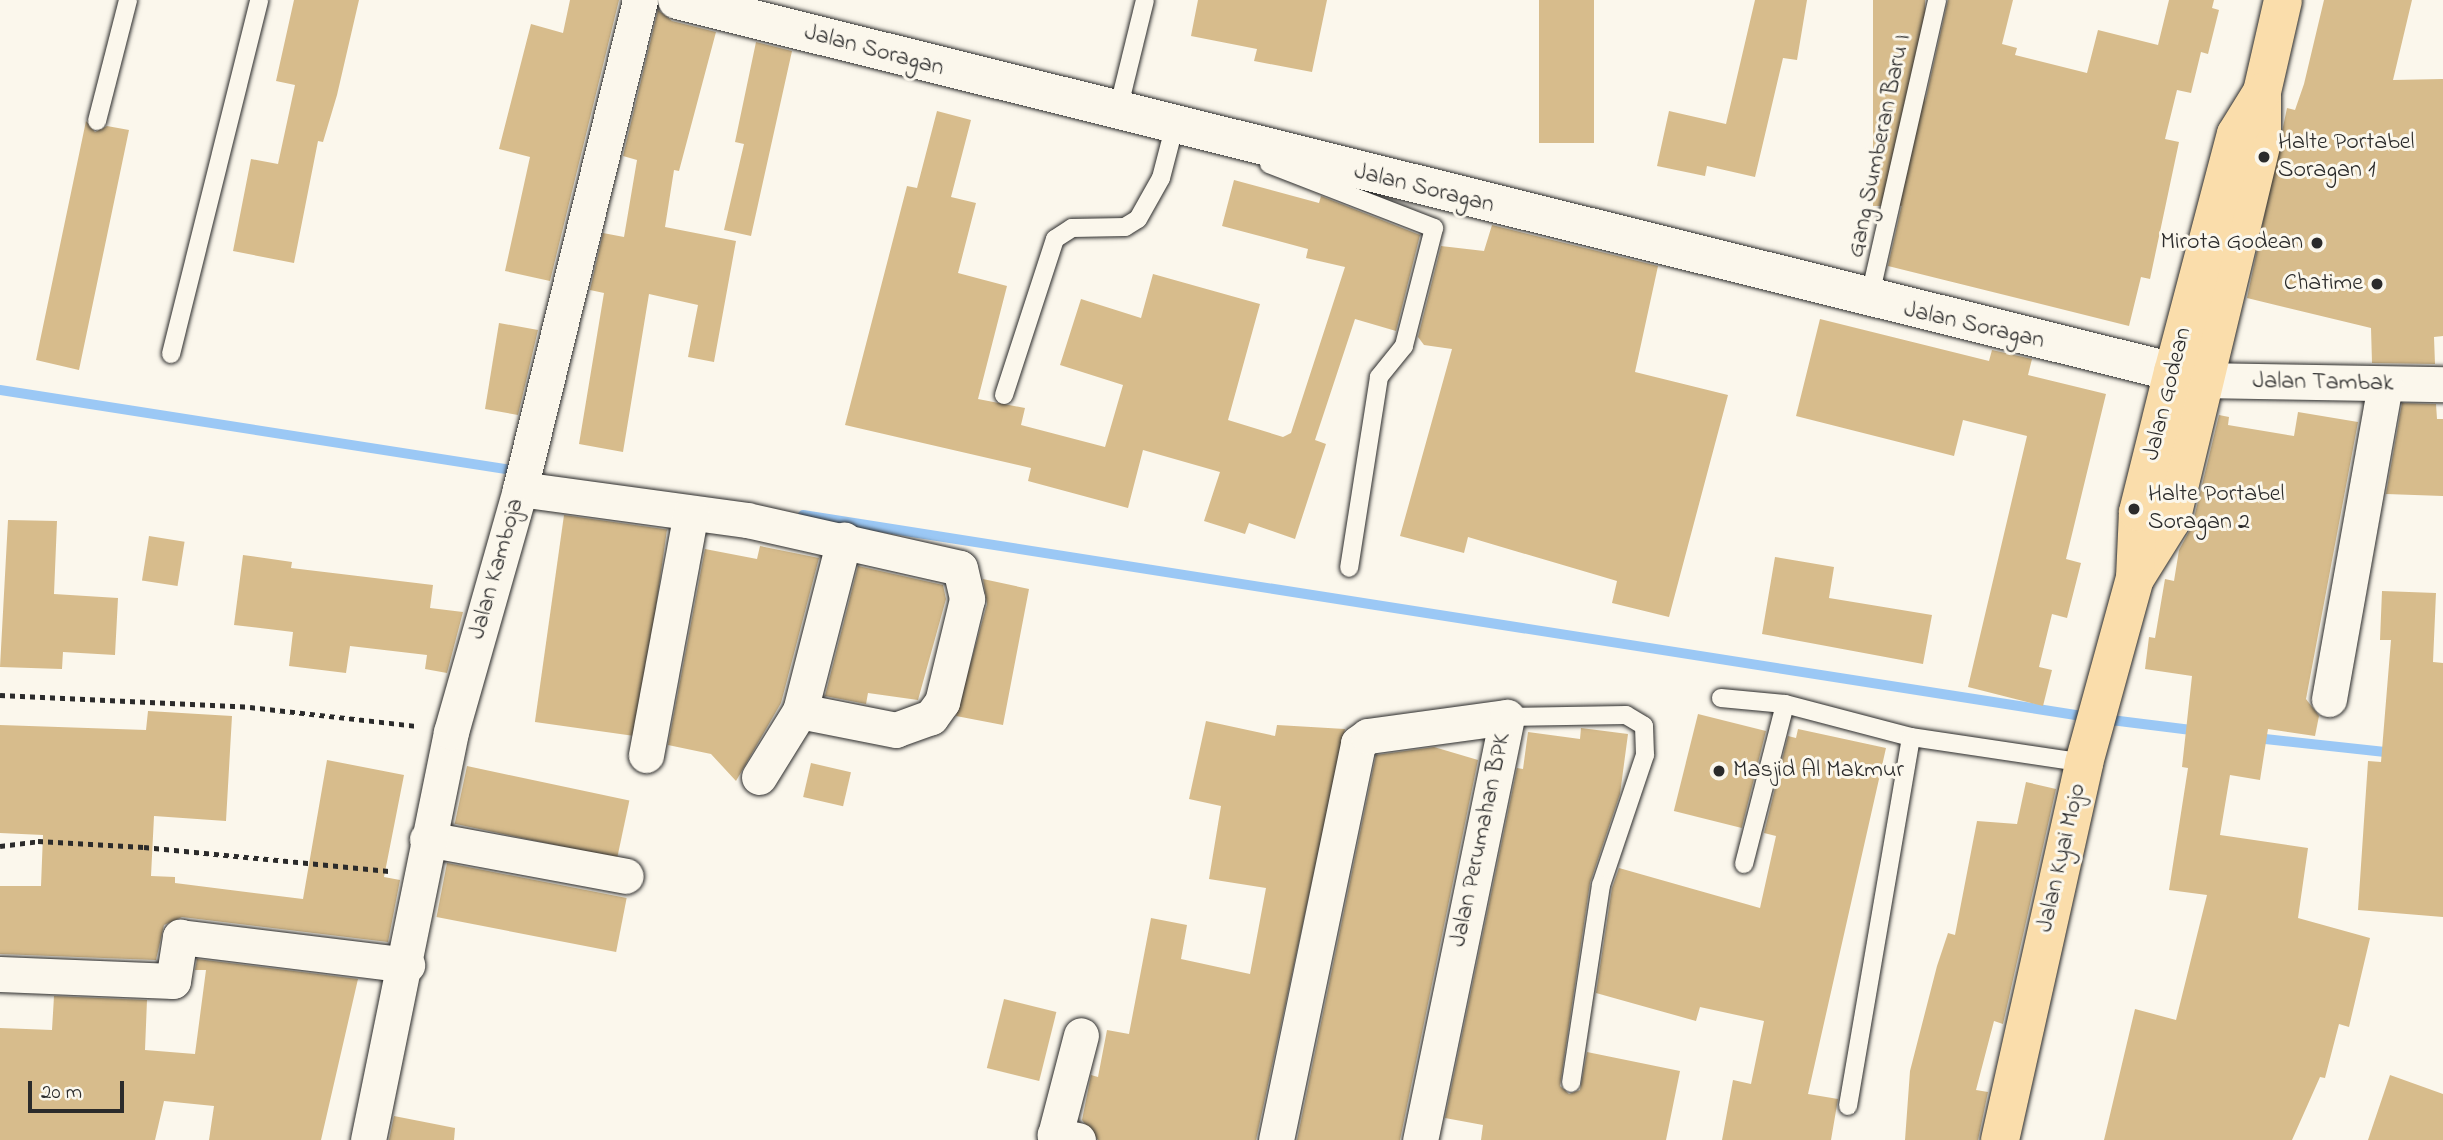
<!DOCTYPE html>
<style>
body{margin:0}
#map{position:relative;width:2443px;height:1140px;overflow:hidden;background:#fbf7ec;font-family:"Indie Flower",sans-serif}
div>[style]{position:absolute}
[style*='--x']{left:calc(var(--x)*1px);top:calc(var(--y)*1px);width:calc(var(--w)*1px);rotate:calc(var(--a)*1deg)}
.stream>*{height:10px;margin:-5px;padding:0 5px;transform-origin:5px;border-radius:5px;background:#9bc8f5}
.building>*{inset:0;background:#d7bc8c;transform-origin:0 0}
.path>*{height:4.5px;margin-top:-2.25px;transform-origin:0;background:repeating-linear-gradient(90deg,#2b2b2b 0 5px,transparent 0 10px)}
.roads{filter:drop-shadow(0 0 2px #2b2b2b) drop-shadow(0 0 2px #2b2b2b)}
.service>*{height:18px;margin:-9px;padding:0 9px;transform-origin:9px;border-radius:9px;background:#fbf7ec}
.minor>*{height:35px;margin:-17.5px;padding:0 17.5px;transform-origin:17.5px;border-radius:17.5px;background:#fbf7ec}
.tertiary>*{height:38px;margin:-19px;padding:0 19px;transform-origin:19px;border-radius:19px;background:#fbf7ec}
.primary>*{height:38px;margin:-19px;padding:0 19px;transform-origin:19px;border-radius:19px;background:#faddab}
.dots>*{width:19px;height:19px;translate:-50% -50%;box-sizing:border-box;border:4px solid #fbf7ec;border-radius:50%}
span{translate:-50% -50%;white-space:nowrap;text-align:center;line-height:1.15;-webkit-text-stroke:6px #fbf7ec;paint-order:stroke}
.street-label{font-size:24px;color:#2b2b2b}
.poi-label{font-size:24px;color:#2b2b2b}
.left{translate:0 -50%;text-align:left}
.right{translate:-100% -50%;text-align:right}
.scale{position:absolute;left:28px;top:1081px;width:96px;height:32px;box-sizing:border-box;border:4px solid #2b2b2b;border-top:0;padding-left:9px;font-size:21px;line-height:24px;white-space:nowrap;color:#2b2b2b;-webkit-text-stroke:5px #fbf7ec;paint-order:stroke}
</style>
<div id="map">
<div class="stream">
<div style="--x:0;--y:390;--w:524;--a:8.89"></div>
<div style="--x:803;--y:515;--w:1301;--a:8.93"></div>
<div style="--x:2103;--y:719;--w:97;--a:7.1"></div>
<div style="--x:2256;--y:738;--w:139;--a:6.2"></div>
</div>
<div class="building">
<div style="clip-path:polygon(294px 0,359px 0,337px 95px,323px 142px,318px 141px,294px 263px,233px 251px,251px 159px,278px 164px,295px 85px,276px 81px)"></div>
<div style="clip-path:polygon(570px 0,619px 0,550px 281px,505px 271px,530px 157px,499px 149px,531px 24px,563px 33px)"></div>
<div style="clip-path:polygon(1198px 0,1327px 0,1312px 72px,1254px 61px,1257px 49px,1191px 36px)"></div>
<div style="left:1539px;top:0;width:55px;height:143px"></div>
<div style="clip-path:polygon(1755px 0,1807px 0,1797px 60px,1783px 58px,1755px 177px,1707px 166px,1705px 176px,1657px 166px,1669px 111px,1726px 124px)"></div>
<div style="left:1873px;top:0;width:52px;height:206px"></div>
<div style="clip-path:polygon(1948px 0,2013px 0,2002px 44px,2017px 48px,2015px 55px,2087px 73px,2098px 30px,2158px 45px,2169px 0,2214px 0,2212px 8px,2219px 10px,2208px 54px,2201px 52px,2191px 93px,2177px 90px,2165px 139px,2179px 142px,2150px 279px,2141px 277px,2129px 326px,1888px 266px)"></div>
<div style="clip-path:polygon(2324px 0,2412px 0,2393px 80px,2443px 79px,2443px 336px,2434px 337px,2435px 364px,2372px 363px,2371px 328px,2247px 298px,2287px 108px,2295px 110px,2304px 84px)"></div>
<div style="clip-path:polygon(658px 10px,672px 21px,716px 32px,679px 171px,674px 170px,665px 227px,736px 241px,714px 362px,688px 357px,698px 305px,649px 294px,623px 452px,579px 444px,604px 293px,590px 290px,603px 233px,624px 237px,637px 160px,623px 156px)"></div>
<div style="clip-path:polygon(756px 42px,792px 51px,751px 236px,724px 230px,744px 144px,735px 142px)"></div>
<div style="clip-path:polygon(937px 111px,971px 120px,951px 197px,976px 203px,958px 273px,1007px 286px,978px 399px,1025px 408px,1021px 425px,1105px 447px,1123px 385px,1060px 365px,1081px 299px,1141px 318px,1153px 274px,1260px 304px,1228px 420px,1283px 437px,1291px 433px,1345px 267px,1306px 258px,1308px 249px,1222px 226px,1234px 180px,1319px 203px,1321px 196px,1420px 235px,1396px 331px,1355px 319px,1315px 440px,1326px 444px,1295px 539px,1249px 523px,1245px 534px,1204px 521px,1220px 472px,1143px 450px,1128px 508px,1028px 481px,1031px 468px,845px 425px,907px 186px,917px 188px)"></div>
<div style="clip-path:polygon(86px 121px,95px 132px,107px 126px,129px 130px,79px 370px,36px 360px)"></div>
<div style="clip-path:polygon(1492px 225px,1658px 266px,1635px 372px,1728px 395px,1669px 617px,1612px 603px,1617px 581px,1468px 537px,1464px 553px,1400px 536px,1452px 349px,1424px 345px,1418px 337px,1441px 246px,1484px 251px)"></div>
<div style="clip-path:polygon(1820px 319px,1989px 361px,1992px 350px,2032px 359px,2028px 375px,2106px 394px,2066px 559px,2081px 563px,2067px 618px,2052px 614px,2039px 667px,2052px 670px,2043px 706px,1968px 687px,2027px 436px,1963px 420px,1954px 456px,1796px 416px)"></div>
<div style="clip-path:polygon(499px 323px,538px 330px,518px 415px,485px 409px)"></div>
<div style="clip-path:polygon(2402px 403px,2436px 404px,2437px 419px,2443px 419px,2443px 496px,2386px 494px)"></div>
<div style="clip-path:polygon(2298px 412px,2358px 422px,2306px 699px,2319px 716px,2315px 736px,2268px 729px,2260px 780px,2230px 775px,2220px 835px,2308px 848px,2298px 918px,2370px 938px,2349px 1027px,2339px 1024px,2325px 1078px,2320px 1077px,2292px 1140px,2104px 1140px,2135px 1009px,2176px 1020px,2207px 895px,2169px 890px,2188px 768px,2182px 767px,2192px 676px,2145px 669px,2149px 637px,2155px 638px,2165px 579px,2174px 581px,2179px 550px,2192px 526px,2219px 415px,2229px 417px,2228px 425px,2294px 436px)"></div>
<div style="left:564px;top:515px;width:104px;height:209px;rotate:8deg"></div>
<div style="clip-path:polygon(8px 520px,57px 521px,54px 594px,118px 598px,115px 655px,63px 652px,62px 669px,0 667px)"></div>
<div style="left:149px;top:536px;width:36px;height:45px;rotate:9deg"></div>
<div style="clip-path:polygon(760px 546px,819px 558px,781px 703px,736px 781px,711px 754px,668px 745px,705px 549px,757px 559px)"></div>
<div style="clip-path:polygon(243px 555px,292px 562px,291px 568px,433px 585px,430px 608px,463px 612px,447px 673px,425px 669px,427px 655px,350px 646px,346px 673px,289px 666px,293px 632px,234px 625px)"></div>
<div style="clip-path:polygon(1775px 557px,1834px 567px,1829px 598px,1932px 615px,1923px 664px,1762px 634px)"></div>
<div style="clip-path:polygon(858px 566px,943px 585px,946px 599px,918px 700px,868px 693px,866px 704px,825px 696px)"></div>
<div style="clip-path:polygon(983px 579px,1029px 589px,1003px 725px,956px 716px,987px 604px)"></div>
<div style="clip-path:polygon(2382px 591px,2436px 593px,2433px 662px,2443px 663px,2443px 917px,2358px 910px,2368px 761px,2381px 762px,2391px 640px,2380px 640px)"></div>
<div style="clip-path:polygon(148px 711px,232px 716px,226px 821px,154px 816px,151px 876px,175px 877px,175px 883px,303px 899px,327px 760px,404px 775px,384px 877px,400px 880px,388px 942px,182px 917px,164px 925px,156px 960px,0 954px,0 886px,41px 886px,43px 835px,0 833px,0 725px,146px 730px)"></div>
<div style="left:1698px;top:714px;width:70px;height:100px;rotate:14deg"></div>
<div style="clip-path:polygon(1206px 721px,1275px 736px,1277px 725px,1345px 729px,1256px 1140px,1098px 1140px,1082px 1120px,1091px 1075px,1098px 1077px,1107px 1030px,1129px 1034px,1151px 918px,1187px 925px,1181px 959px,1250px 974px,1266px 888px,1209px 879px,1221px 806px,1189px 799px)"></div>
<div style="clip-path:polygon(1581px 728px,1628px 734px,1620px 794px,1590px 883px,1560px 1086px,1569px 1094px,1580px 1090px,1587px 1052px,1680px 1071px,1666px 1140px,1481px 1140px,1483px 1125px,1445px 1118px,1517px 768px,1523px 769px,1528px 732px,1580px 739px)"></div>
<div style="clip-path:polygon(1798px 729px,1886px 748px,1808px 1094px,1838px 1099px,1831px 1140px,1722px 1140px,1733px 1080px,1751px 1084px,1764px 1021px,1700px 1007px,1696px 1021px,1596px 993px,1612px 888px,1619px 868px,1760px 908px,1776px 836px,1764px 833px,1788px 736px,1796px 738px)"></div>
<div style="clip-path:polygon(1434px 747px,1478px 760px,1400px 1140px,1297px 1140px,1376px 755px)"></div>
<div style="left:811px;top:763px;width:41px;height:35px;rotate:13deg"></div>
<div style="left:467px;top:766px;width:166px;height:59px;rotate:12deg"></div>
<div style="clip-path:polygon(2026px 782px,2056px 789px,2003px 1024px,1994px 1021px,1976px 1090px,1988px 1092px,1978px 1140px,1905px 1140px,1910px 1071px,1937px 966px,1948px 933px,1955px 935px,1977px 821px,2017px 824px)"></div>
<div style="left:447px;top:863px;width:183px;height:55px;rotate:11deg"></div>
<div style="clip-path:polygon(197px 959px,358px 979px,321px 1140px,209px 1140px,214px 1106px,164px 1101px,155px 1140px,0 1140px,0 1028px,52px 1030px,54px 996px,147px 1000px,145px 1050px,195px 1054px,206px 970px,195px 970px)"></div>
<div style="left:1004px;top:999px;width:54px;height:71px;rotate:14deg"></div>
<div style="clip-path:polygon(2390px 1075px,2443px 1094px,2443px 1140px,2368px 1140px)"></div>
<div style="clip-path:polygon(394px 1116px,455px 1128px,454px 1140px,389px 1140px)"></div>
</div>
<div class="path">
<div style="--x:0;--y:695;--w:250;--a:2.7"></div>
<div style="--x:250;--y:707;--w:169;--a:6.5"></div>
<div style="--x:0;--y:846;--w:38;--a:-7"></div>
<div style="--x:38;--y:841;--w:106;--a:3.2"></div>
<div style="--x:144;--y:847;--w:246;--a:5.6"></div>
</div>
<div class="roads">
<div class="service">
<div style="--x:1117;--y:114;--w:117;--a:-76.2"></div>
<div style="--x:97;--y:121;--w:125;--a:-75.6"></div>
<div style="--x:1269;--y:164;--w:177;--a:21.2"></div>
<div style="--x:1434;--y:228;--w:122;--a:104.3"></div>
<div style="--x:1404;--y:346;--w:40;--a:129"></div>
<div style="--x:1379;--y:377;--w:193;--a:98.9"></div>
<div style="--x:1869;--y:300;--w:308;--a:-77.2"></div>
<div style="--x:171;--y:354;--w:365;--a:-76"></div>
<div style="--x:1004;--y:395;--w:164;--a:-71.9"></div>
<div style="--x:1055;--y:239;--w:20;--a:-33"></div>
<div style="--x:1072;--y:228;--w:53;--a:-1.1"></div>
<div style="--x:1125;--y:227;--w:15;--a:-32"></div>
<div style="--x:1138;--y:219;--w:47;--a:-60.7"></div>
<div style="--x:1161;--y:178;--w:52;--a:-75.4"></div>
<div style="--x:1174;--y:128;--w:6;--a:18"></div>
<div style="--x:1721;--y:698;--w:64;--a:5.4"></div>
<div style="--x:1785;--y:704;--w:130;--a:14.7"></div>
<div style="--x:1507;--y:717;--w:119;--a:-1"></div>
<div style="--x:1626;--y:715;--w:21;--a:31"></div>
<div style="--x:1644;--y:726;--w:29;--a:88"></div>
<div style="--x:1645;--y:755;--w:137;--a:108.7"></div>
<div style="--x:1601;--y:885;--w:200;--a:98.6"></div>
<div style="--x:1744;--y:864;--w:165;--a:-75.6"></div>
<div style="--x:1848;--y:1106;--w:374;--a:-80.3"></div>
<div style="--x:1911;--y:737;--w:175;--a:8.5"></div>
</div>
<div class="minor">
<div style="--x:2203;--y:380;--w:240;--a:1"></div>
<div style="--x:520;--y:489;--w:229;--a:7.8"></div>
<div style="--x:747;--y:520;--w:218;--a:12.7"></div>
<div style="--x:960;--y:568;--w:32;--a:77"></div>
<div style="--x:967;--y:599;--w:106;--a:103.6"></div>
<div style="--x:942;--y:702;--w:19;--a:126"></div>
<div style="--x:931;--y:717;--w:37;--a:160"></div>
<div style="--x:896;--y:730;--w:98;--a:-168.8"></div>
<div style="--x:2329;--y:699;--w:319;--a:-79.9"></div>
<div style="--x:646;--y:755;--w:246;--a:-79.5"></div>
<div style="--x:759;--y:777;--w:78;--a:-58.2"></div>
<div style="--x:800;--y:711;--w:177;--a:-75.6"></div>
<div style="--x:427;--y:839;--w:202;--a:10.5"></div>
<div style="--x:0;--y:974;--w:173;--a:2.3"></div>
<div style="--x:173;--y:981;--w:45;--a:-81"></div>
<div style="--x:180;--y:937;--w:229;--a:7"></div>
<div style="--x:368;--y:1140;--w:416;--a:-78.5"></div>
<div style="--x:451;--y:732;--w:253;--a:-74.1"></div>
<div style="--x:520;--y:489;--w:504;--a:-76.21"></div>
<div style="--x:1078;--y:1140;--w:24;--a:-168"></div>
<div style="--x:1055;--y:1135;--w:103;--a:-75.4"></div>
<div style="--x:1276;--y:1140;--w:405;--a:-78.3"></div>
<div style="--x:1358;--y:743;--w:12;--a:-35"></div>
<div style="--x:1368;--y:736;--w:140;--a:-7.8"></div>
<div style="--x:1507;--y:717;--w:432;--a:101.6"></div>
</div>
<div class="tertiary">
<div style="--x:677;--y:0;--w:1542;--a:13.96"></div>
</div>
<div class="primary">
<div style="--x:2136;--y:577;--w:66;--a:-58"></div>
<div style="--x:2171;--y:521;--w:391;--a:-76.5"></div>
<div style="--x:2262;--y:141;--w:49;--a:-90"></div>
<div style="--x:2262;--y:92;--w:94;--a:-77.1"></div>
<div style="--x:2000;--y:1140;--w:386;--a:-77.4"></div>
<div style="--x:2084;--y:763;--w:192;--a:-74.6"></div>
<div style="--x:2135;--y:578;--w:66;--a:-87.4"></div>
<div style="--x:2138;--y:512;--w:144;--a:-76"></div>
<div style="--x:2173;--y:372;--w:246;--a:-75.2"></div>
<div style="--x:2236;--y:134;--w:49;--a:-58.2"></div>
</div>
</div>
<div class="dots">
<div style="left:2264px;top:157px;background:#2b2b2b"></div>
<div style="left:2317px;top:243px;background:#2b2b2b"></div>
<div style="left:2377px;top:284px;background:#2b2b2b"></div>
<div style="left:2134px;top:509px;background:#2b2b2b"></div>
<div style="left:1719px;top:771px;background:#2b2b2b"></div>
</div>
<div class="street-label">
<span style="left:874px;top:51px;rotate:15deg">Jalan Soragan</span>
<span style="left:1880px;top:146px;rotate:-78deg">Gang Sumberan Baru I</span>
<span style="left:1424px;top:189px;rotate:14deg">Jalan Soragan</span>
<span style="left:1974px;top:326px;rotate:13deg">Jalan Soragan</span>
<span style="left:2323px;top:383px;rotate:1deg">Jalan Tambak</span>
<span style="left:2168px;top:394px;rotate:-76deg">Jalan Godean</span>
<span style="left:497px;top:569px;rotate:-74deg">Jalan Kamboja</span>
<span style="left:1481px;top:840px;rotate:-78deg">Jalan Perumahan BPK</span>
<span style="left:2062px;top:858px;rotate:-77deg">Jalan Kyai Mojo</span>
</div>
<div class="poi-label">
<span class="left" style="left:2278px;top:157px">Halte Portabel<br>Soragan 1</span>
<span class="right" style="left:2303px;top:243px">Mirota Godean</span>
<span class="right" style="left:2363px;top:284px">Chatime</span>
<span class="left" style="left:2148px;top:509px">Halte Portabel<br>Soragan 2</span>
<span class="left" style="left:1733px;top:771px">Masjid Al Makmur</span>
</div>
<div class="scale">20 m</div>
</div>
